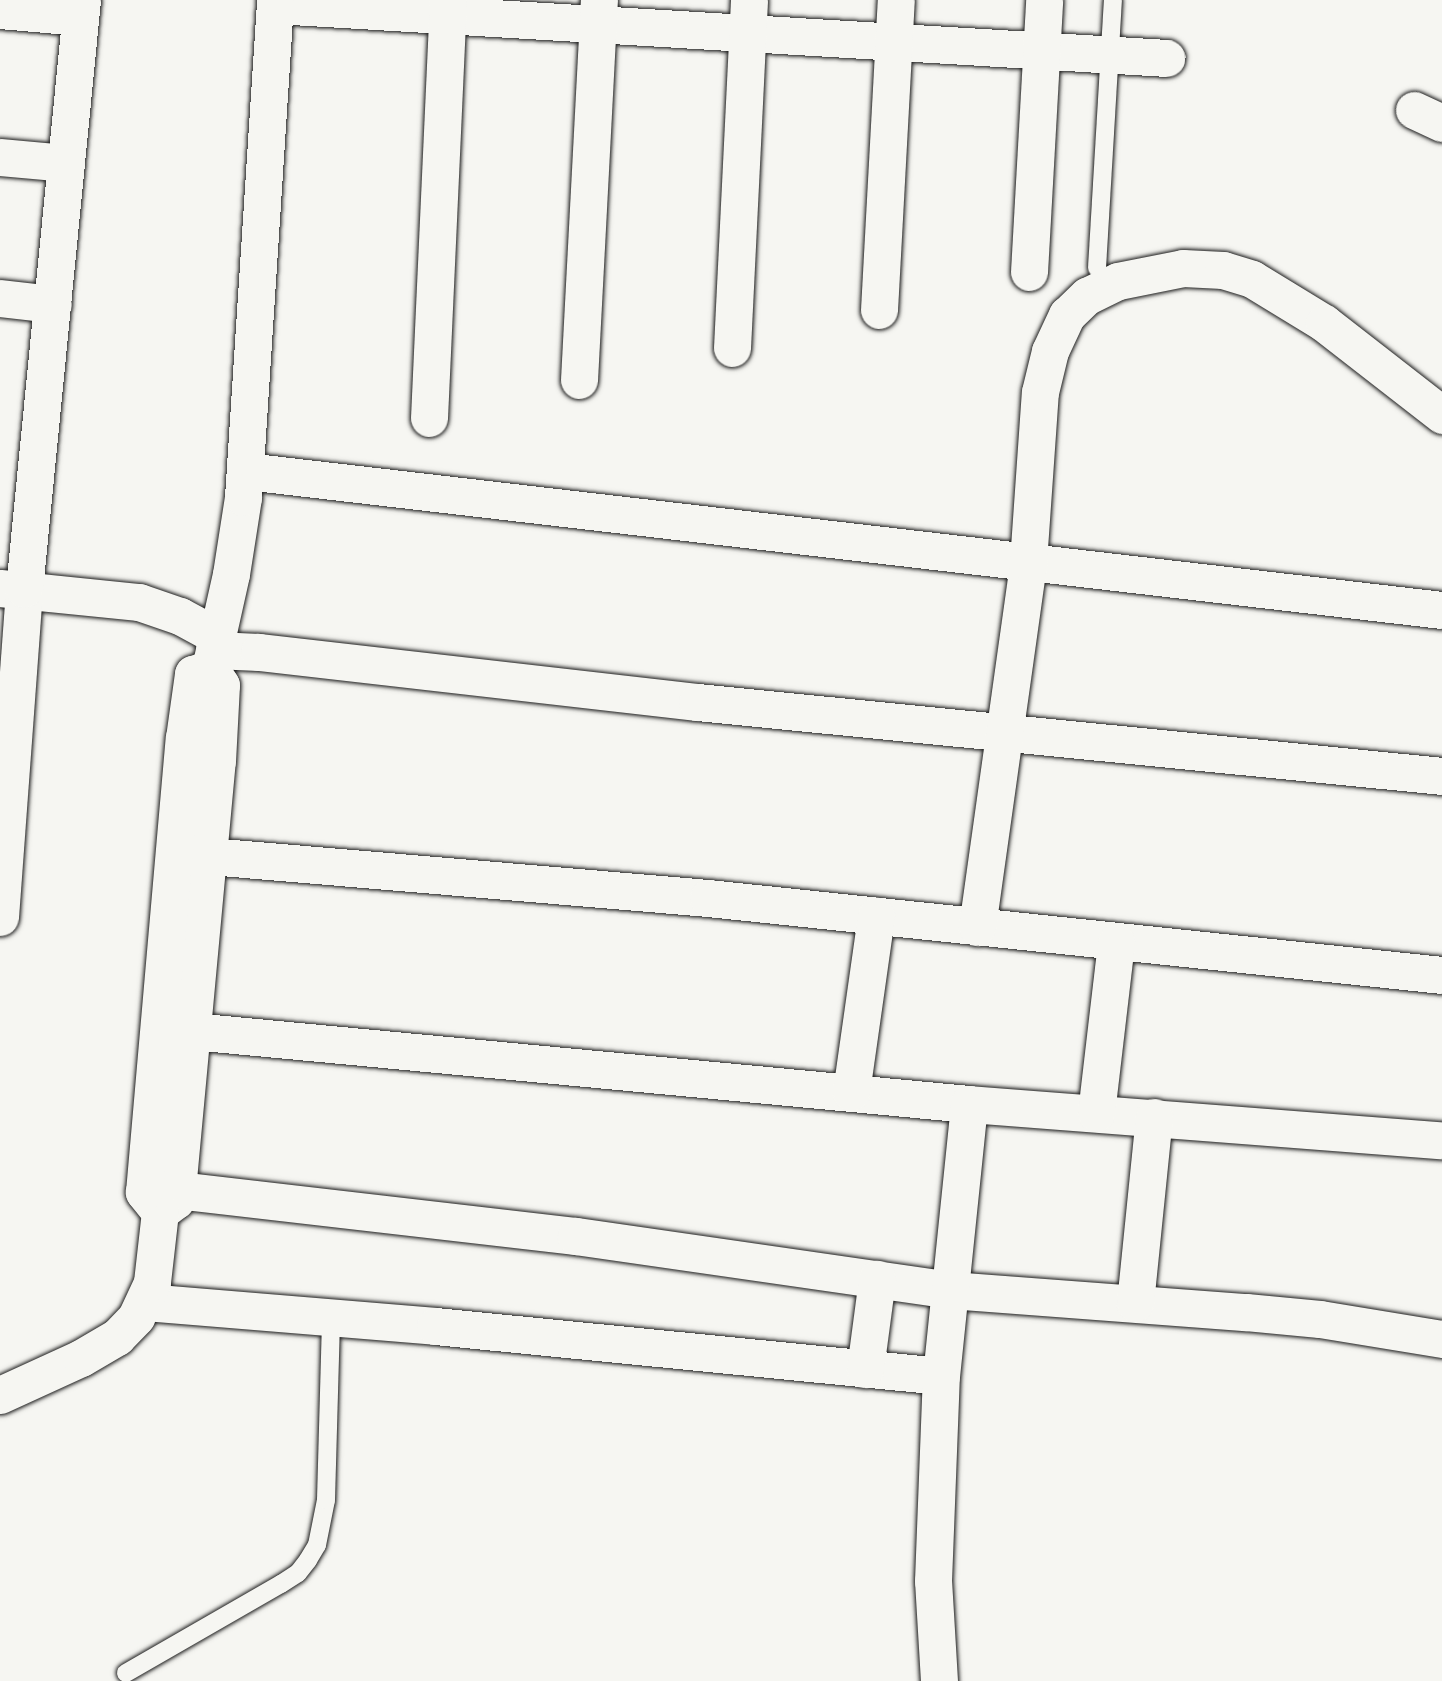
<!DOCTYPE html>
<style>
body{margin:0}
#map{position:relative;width:1442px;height:1681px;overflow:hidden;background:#f6f6f2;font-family:"Architects Daughter",sans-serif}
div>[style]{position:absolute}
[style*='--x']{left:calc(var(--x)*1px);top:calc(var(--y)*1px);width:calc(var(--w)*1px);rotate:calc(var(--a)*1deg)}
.roads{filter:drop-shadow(0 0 2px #1c1c1c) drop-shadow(0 0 2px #1c1c1c)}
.lane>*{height:18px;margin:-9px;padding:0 9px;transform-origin:9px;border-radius:9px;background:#f6f6f2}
.street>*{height:37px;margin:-18.5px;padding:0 18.5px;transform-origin:18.5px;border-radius:18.5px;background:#f6f6f2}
span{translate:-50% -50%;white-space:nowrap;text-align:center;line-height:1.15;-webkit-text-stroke:5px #f6f6f2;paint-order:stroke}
</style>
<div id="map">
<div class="roads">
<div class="lane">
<div style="--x:1097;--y:268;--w:268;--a:-86.6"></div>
<div style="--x:126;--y:1673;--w:179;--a:-29.9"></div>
<div style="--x:281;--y:1584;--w:20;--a:-33"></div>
<div style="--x:298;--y:1573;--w:16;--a:-52"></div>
<div style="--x:308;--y:1560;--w:17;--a:-59"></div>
<div style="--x:317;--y:1545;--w:46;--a:-78.7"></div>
<div style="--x:326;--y:1500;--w:183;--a:-88.4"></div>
</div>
<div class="street">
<div style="--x:275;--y:5;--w:893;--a:3.4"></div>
<div style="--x:0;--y:10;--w:80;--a:5"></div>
<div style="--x:1414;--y:110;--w:31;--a:25"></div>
<div style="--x:0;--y:157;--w:66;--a:5.2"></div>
<div style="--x:1029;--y:272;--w:272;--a:-86.8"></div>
<div style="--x:0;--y:298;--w:53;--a:6.5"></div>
<div style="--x:879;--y:310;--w:310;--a:-86.9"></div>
<div style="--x:732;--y:348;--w:348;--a:-87.2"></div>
<div style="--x:579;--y:380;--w:381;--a:-87"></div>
<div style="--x:429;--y:418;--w:418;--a:-87.4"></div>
<div style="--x:246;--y:471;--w:1204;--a:6.63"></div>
<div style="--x:0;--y:588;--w:140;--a:5.8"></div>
<div style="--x:139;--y:602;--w:43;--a:18.9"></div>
<div style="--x:180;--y:616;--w:42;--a:28.4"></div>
<div style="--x:214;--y:650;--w:45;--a:2.5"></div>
<div style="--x:259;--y:652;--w:441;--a:6.5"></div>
<div style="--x:697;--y:702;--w:749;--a:5.67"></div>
<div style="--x:209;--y:856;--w:501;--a:4.81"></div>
<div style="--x:708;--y:898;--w:738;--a:5.99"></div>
<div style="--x:0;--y:917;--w:329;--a:-85.8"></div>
<div style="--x:24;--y:589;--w:592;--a:-84.38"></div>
<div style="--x:977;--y:927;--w:369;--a:-82"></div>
<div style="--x:1028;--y:562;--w:170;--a:-86"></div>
<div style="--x:1040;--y:392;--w:42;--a:-76.3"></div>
<div style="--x:1050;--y:351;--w:40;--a:-65"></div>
<div style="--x:1067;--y:315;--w:28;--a:-44"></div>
<div style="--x:1087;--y:296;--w:34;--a:-26"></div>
<div style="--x:1118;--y:281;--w:66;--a:-11.3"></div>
<div style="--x:1183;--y:268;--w:40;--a:2.9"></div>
<div style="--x:1223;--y:270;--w:30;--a:17"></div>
<div style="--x:1252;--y:279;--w:84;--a:31.4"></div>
<div style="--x:1324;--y:323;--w:150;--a:37.9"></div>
<div style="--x:192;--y:1031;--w:780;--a:5.37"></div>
<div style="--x:969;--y:1104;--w:474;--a:4.4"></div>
<div style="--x:851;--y:1092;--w:178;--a:-81.9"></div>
<div style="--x:1096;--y:1113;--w:172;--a:-83.3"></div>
<div style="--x:177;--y:1190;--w:402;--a:6.6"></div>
<div style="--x:576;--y:1236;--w:378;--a:8.2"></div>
<div style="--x:950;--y:1290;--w:297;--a:4.3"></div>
<div style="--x:1246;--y:1312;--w:74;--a:5.4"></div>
<div style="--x:1320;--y:1319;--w:124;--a:9.3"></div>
<div style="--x:160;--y:1212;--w:20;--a:-37"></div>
<div style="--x:176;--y:1200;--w:10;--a:-84"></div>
<div style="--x:177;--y:1190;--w:431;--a:-84.7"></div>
<div style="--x:217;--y:761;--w:76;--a:-87"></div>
<div style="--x:221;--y:685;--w:20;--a:-123"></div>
<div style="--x:210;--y:668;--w:96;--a:-77.4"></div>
<div style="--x:231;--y:574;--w:78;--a:-81.1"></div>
<div style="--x:243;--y:497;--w:498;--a:-86.3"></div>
<div style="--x:145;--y:1302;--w:291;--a:4.7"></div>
<div style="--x:435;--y:1326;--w:508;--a:5.64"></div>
<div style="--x:1135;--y:1303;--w:187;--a:-84.2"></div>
<div style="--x:865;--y:1369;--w:91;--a:-82.4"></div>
<div style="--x:0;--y:1395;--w:89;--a:-24.6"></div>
<div style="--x:81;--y:1358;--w:42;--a:-30.3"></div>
<div style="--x:117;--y:1337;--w:28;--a:-46"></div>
<div style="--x:136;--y:1317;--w:38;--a:-65"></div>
<div style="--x:152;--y:1282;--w:70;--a:-83.5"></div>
<div style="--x:160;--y:1212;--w:26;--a:-129"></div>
<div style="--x:144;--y:1192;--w:456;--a:-85"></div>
<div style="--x:184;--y:738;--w:65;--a:-82"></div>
<div style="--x:193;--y:674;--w:18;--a:-19"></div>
<div style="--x:939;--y:1681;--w:100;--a:-93.4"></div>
<div style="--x:933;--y:1581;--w:205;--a:-87.8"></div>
<div style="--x:941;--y:1376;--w:273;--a:-84.1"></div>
</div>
</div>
</div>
